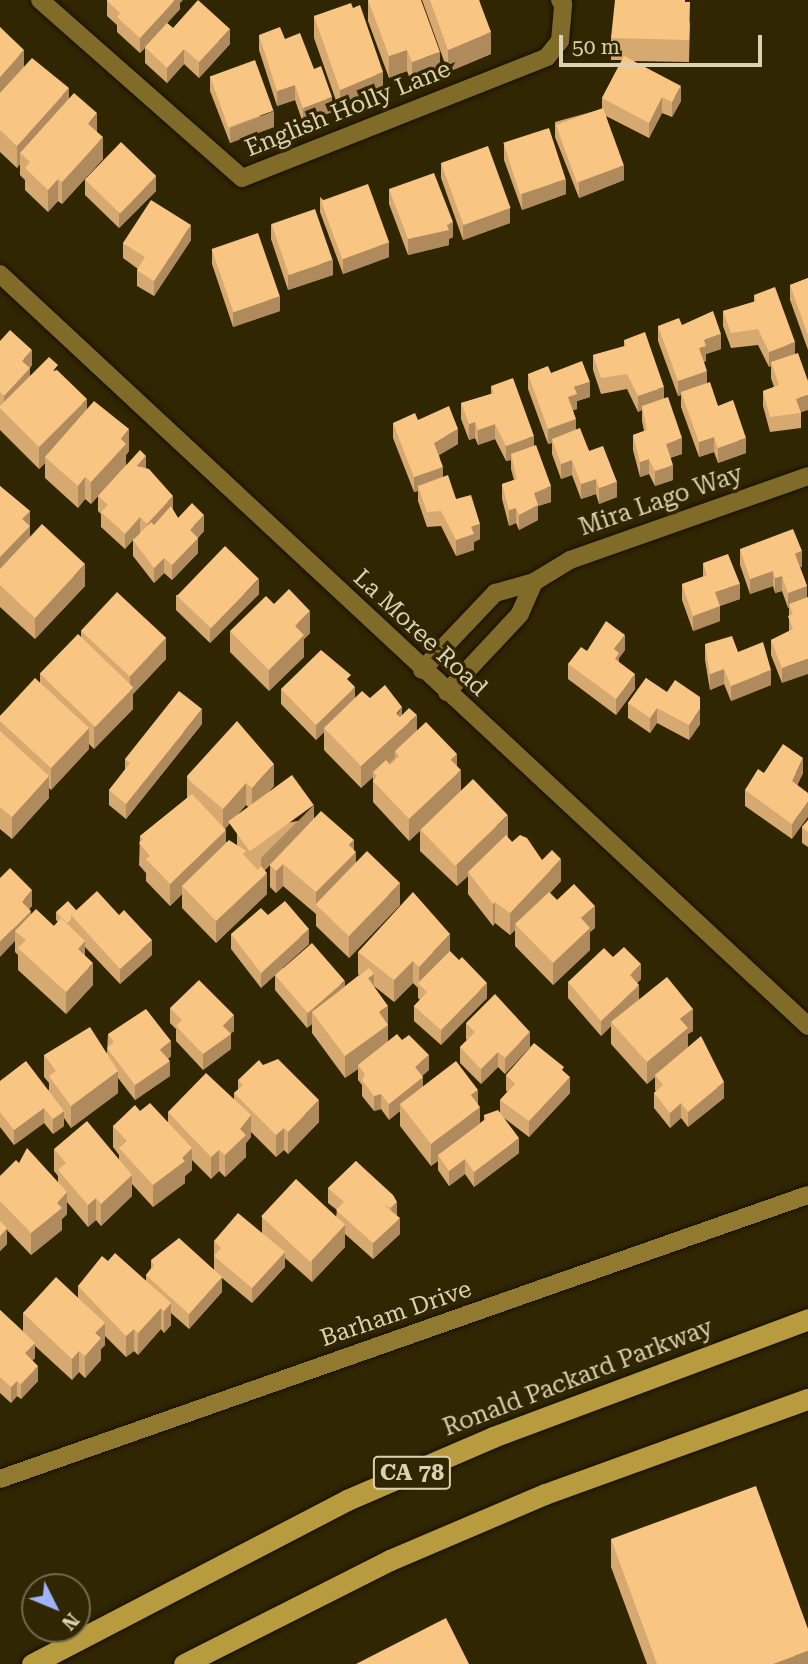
<!DOCTYPE html>
<style>
body{margin:0}
#map{position:relative;width:808px;height:1664px;overflow:hidden;background:#312602;font-family:"Roboto Serif",serif}
div>[style]{position:absolute}
[style*='--x']{left:calc(var(--x)*1px);top:calc(var(--y)*1px);width:calc(var(--w)*1px);rotate:calc(var(--a)*1deg)}
.roads{filter:drop-shadow(0 0 2px #161000) drop-shadow(0 0 2px #161000)}
.minor>*{height:18px;margin:-9px;padding:0 9px;transform-origin:9px;border-radius:9px;background:#806b28}
.tertiary>*{height:18px;margin:-9px;padding:0 9px;transform-origin:9px;border-radius:9px;background:#806b28}
.secondary>*{height:18px;margin:-9px;padding:0 9px;transform-origin:9px;border-radius:9px;background:#91792f}
.motorway>*{height:21px;margin:-10.5px;padding:0 10.5px;transform-origin:10.5px;border-radius:10.5px;background:#b89b3f}
.wall>*{inset:0;background:#d6a971}
.shaded-wall>*{inset:0;background:#ae8a5c}
.building>*{inset:0;background:#f9c583;transform-origin:0 0}
span{translate:-50% -50%;white-space:nowrap;text-align:center;line-height:1.15;-webkit-text-stroke:7px #312602;paint-order:stroke}
.shield-label span{padding:2px 5px;background:#312602;border:2px solid;border-radius:5px;-webkit-text-stroke-width:0}
.shield-label{font-size:23px;color:#dcd1b1;font-weight:700}
.street-label{font-size:24px;color:#dcd1b1}
.north{position:absolute;left:21px;top:1573px;width:70px;height:70px;box-sizing:border-box;background:#312602;border:2px solid #756a48;border-radius:50%;rotate:133deg;font-size:19px;font-weight:700;line-height:28px;text-align:center;color:#dcd1b1}
.north::after{content:'';display:block;margin:auto;width:24px;height:32px;background:#9fb3fd;clip-path:polygon(50% 0,100% 100%,50% 72%,0 100%)}
.scale{position:absolute;left:559px;top:35px;width:203px;height:32px;box-sizing:border-box;border:4px solid #dcd1b1;border-top:0;padding-left:9px;font-size:21px;line-height:24px;white-space:nowrap;color:#dcd1b1;-webkit-text-stroke:5px #312602;paint-order:stroke}
</style>
<div id="map">
<div class="roads">
<div class="minor">
<div style="--x:40;--y:0;--w:269;--a:41.4"></div>
<div style="--x:242;--y:178;--w:328;--a:-21.6"></div>
<div style="--x:547;--y:57;--w:21;--a:-51"></div>
<div style="--x:560;--y:41;--w:37;--a:-85"></div>
<div style="--x:563;--y:4;--w:5;--a:-127"></div>
<div style="--x:534;--y:582;--w:42;--a:-31.4"></div>
<div style="--x:570;--y:560;--w:252;--a:-19.4"></div>
<div style="--x:422;--y:670;--w:106;--a:-46.5"></div>
<div style="--x:495;--y:593;--w:41;--a:-15.8"></div>
<div style="--x:534;--y:582;--w:35;--a:114"></div>
<div style="--x:520;--y:614;--w:107;--a:133.1"></div>
</div>
<div class="tertiary">
<div style="--x:0;--y:274;--w:1104;--a:42.94"></div>
</div>
<div class="secondary">
<div style="--x:0;--y:1479;--w:856;--a:-19.37"></div>
</div>
<div class="motorway">
<div style="--x:32;--y:1664;--w:355;--a:-27.5"></div>
<div style="--x:347;--y:1500;--w:159;--a:-23.3"></div>
<div style="--x:493;--y:1437;--w:336;--a:-20.5"></div>
<div style="--x:184;--y:1664;--w:231;--a:-26.8"></div>
<div style="--x:390;--y:1560;--w:168;--a:-23.1"></div>
<div style="--x:545;--y:1494;--w:280;--a:-19.9"></div>
</div>
</div>
<div class="wall">
<div style="clip-path:polygon(368px 0,440px 74px,412px 84px,407px 71px,389px 78px,368px 21px)"></div>
<div style="clip-path:polygon(422px 0,479px 0,491px 54px,448px 72px)"></div>
<div style="clip-path:polygon(107px 1px,180px 3px,180px 9px,167px 23px,173px 28px,230px 44px,199px 78px,184px 64px,167px 83px,145px 63px,145px 48px,140px 53px,117px 32px,117px 25px,107px 16px)"></div>
<div style="clip-path:polygon(685px 2px,690px 24px,689px 62px,633px 61px,681px 101px,672px 117px,662px 113px,649px 138px,606px 116px,624px 180px,579px 198px,555px 137px,555px 122px,602px 109px,602px 98px,622px 60px,611px 60px,611px 38px)"></div>
<div style="clip-path:polygon(353px 8px,383px 94px,340px 112px,314px 38px,314px 16px)"></div>
<div style="clip-path:polygon(0 27px,24px 67px,69px 100px,97px 132px,103px 159px,62px 204px,58px 201px,48px 212px,25px 190px,25px 180px,20px 175px,20px 164px,17px 168px,0 152px)"></div>
<div style="clip-path:polygon(259px 35px,285px 39px,314px 69px,332px 112px,303px 123px,295px 100px,277px 106px,259px 50px)"></div>
<div style="clip-path:polygon(210px 76px,274px 127px,230px 143px,210px 91px)"></div>
<div style="clip-path:polygon(504px 144px,566px 194px,522px 210px,504px 160px)"></div>
<div style="clip-path:polygon(441px 163px,510px 223px,463px 240px,441px 178px)"></div>
<div style="clip-path:polygon(85px 180px,156px 191px,119px 228px,85px 195px)"></div>
<div style="clip-path:polygon(389px 189px,453px 237px,449px 239px,449px 245px,408px 255px,389px 204px)"></div>
<div style="clip-path:polygon(320px 197px,389px 257px,343px 274px,320px 212px)"></div>
<div style="clip-path:polygon(271px 224px,333px 275px,288px 290px,271px 239px)"></div>
<div style="clip-path:polygon(191px 240px,154px 296px,137px 286px,137px 270px,138px 269px,123px 258px,123px 243px)"></div>
<div style="clip-path:polygon(212px 249px,280px 311px,233px 327px,212px 264px)"></div>
<div style="clip-path:polygon(808px 278px,808px 350px,790px 300px,790px 285px)"></div>
<div style="clip-path:polygon(754px 295px,795px 354px,801px 412px,801px 428px,770px 432px,763px 406px,763px 391px,774px 387px,771px 378px,771px 366px,769px 367px,758px 345px,731px 348px,723px 326px,723px 311px,754px 302px)"></div>
<div style="clip-path:polygon(682px 325px,721px 349px,706px 354px,706px 361px,704px 362px,707px 383px,718px 406px,746px 453px,718px 463px,714px 452px,699px 457px,681px 407px,681px 395px,678px 396px,658px 341px,658px 326px)"></div>
<div style="clip-path:polygon(624px 340px,664px 398px,682px 454px,670px 458px,673px 480px,655px 486px,649px 474px,640px 477px,633px 450px,633px 435px,644px 431px,642px 421px,642px 410px,638px 412px,627px 389px,601px 394px,593px 370px,593px 355px,624px 346px)"></div>
<div style="clip-path:polygon(0 341px,32px 365px,30px 368px,30px 376px,58px 371px,87px 410px,129px 451px,126px 455px,126px 465px,146px 468px,178px 518px,204px 531px,198px 538px,198px 553px,172px 580px,164px 573px,154px 583px,133px 556px,133px 540px,140px 533px,140px 532px,125px 549px,101px 527px,101px 514px,98px 511px,98px 496px,91px 504px,85px 499px,78px 508px,45px 478px,45px 463px,39px 469px,0 430px)"></div>
<div style="clip-path:polygon(551px 373px,590px 397px,577px 401px,577px 409px,573px 410px,576px 429px,617px 497px,599px 504px,596px 494px,581px 499px,572px 475px,561px 479px,552px 454px,552px 443px,548px 444px,528px 389px,528px 374px)"></div>
<div style="clip-path:polygon(491px 386px,534px 446px,551px 502px,538px 506px,538px 520px,519px 530px,516px 523px,509px 526px,502px 499px,502px 484px,514px 480px,511px 469px,511px 460px,506px 461px,495px 439px,478px 445px,475px 438px,469px 440px,461px 419px,461px 403px,491px 394px)"></div>
<div style="clip-path:polygon(418px 420px,458px 444px,439px 455px,443px 477px,480px 539px,474px 542px,474px 550px,456px 556px,441px 526px,427px 527px,418px 501px,418px 491px,414px 492px,393px 438px,393px 423px)"></div>
<div style="clip-path:polygon(0 486px,30px 511px,30px 537px,85px 586px,35px 639px,0 607px)"></div>
<div style="clip-path:polygon(740px 549px,802px 567px,800px 567px,807px 586px,782px 683px,771px 655px,771px 640px,789px 631px,789px 608px,788px 608px,782px 591px,775px 593px,773px 586px,750px 594px,740px 565px)"></div>
<div style="clip-path:polygon(703px 563px,740px 599px,720px 606px,720px 621px,693px 631px,682px 600px,682px 584px,703px 577px)"></div>
<div style="clip-path:polygon(259px 594px,210px 643px,176px 610px,176px 595px)"></div>
<div style="clip-path:polygon(274px 604px,310px 633px,304px 639px,304px 657px,269px 691px,230px 652px,230px 631px)"></div>
<div style="clip-path:polygon(81px 631px,166px 659px,133px 694px,133px 709px,94px 749px,89px 744px,89px 749px,51px 790px,49px 788px,49px 798px,12px 839px,0 829px,0 716px,40px 683px,40px 674px,81px 638px)"></div>
<div style="clip-path:polygon(705px 644px,738px 652px,771px 685px,731px 701px,724px 684px,710px 690px,705px 660px)"></div>
<div style="clip-path:polygon(625px 650px,619px 658px,619px 662px,635px 689px,616px 715px,568px 679px,568px 664px,587px 651px)"></div>
<div style="clip-path:polygon(646px 678px,700px 724px,689px 740px,657px 723px,650px 733px,628px 718px,628px 703px)"></div>
<div style="clip-path:polygon(351px 683px,355px 698px,370px 698px,402px 716px,457px 766px,461px 791px,512px 842px,542px 860px,561px 881px,550px 893px,557px 900px,595px 928px,590px 932px,590px 950px,553px 985px,515px 946px,515px 930px,510px 935px,495px 923px,493px 926px,468px 894px,468px 876px,457px 886px,420px 851px,420px 831px,409px 841px,373px 802px,373px 777px,361px 788px,324px 750px,324px 732px,316px 740px,281px 704px,281px 689px)"></div>
<div style="clip-path:polygon(202px 724px,126px 819px,109px 805px,109px 790px,125px 770px,125px 759px)"></div>
<div style="clip-path:polygon(764px 773px,803px 773px,797px 785px,792px 839px,745px 806px,745px 790px)"></div>
<div style="clip-path:polygon(187px 776px,274px 786px,252px 810px,246px 805px,225px 829px,226px 842px,237px 845px,237px 832px,314px 818px,354px 851px,356px 863px,400px 905px,349px 958px,316px 926px,316px 914px,283px 886px,276px 893px,270px 887px,270px 865px,277px 858px,265px 870px,267px 894px,216px 943px,182px 908px,182px 894px,170px 906px,146px 881px,146px 873px,139px 865px,140px 836px,187px 798px)"></div>
<div style="clip-path:polygon(808px 820px,808px 847px,802px 843px,802px 827px)"></div>
<div style="clip-path:polygon(0 878px,32px 906px,29px 909px,31px 914px,54px 926px,58px 922px,56px 920px,56px 912px,76px 910px,152px 955px,120px 984px,85px 947px,85px 956px,93px 985px,66px 1014px,18px 970px,18px 955px,15px 952px,15px 941px)"></div>
<div style="clip-path:polygon(268px 915px,309px 944px,282px 968px,345px 986px,359px 975px,358px 974px,358px 952px,450px 952px,487px 998px,441px 1045px,414px 1021px,414px 1006px,420px 1000px,418px 998px,418px 988px,413px 983px,394px 1002px,374px 986px,388px 1041px,429px 1070px,422px 1076px,423px 1087px,478px 1104px,480px 1123px,484px 1120px,484px 1115px,500px 1112px,500px 1100px,507px 1092px,506px 1090px,506px 1075px,564px 1072px,570px 1093px,529px 1137px,504px 1118px,519px 1153px,474px 1187px,465px 1174px,449px 1186px,438px 1170px,438px 1161px,431px 1166px,400px 1126px,400px 1111px,389px 1120px,381px 1109px,374px 1111px,362px 1096px,362px 1085px,358px 1080px,358px 1069px,345px 1078px,312px 1033px,312px 1024px,307px 1028px,275px 990px,275px 975px,261px 988px,231px 949px,231px 934px)"></div>
<div style="clip-path:polygon(613px 957px,641px 979px,637px 983px,639px 1000px,693px 1031px,688px 1034px,688px 1047px,724px 1098px,688px 1127px,681px 1118px,670px 1128px,654px 1108px,654px 1093px,656px 1091px,655px 1090px,655px 1077px,647px 1084px,611px 1044px,611px 1026px,601px 1036px,568px 998px,568px 982px)"></div>
<div style="clip-path:polygon(170px 1008px,234px 1031px,231px 1033px,231px 1049px,203px 1070px,176px 1041px,176px 1029px,170px 1023px)"></div>
<div style="clip-path:polygon(466px 1023px,530px 1047px,505px 1074px,498px 1067px,481px 1084px,460px 1063px,460px 1047px,467px 1040px,466px 1039px)"></div>
<div style="clip-path:polygon(108px 1034px,171px 1056px,168px 1059px,170px 1076px,135px 1100px,118px 1078px,118px 1093px,71px 1128px,64px 1118px,64px 1126px,53px 1134px,44px 1123px,14px 1145px,0 1127px,0 1081px,49px 1090px,49px 1083px,44px 1077px,44px 1055px,107px 1053px)"></div>
<div style="clip-path:polygon(238px 1080px,319px 1122px,288px 1154px,284px 1150px,276px 1157px,251px 1132px,251px 1137px,246px 1143px,246px 1157px,225px 1177px,219px 1171px,211px 1179px,192px 1160px,192px 1170px,185px 1176px,185px 1183px,153px 1207px,132px 1184px,132px 1196px,101px 1226px,96px 1220px,88px 1227px,67px 1202px,67px 1214px,62px 1219px,62px 1230px,31px 1255px,7px 1230px,7px 1244px,0 1251px,0 1176px,19px 1163px,58px 1183px,58px 1176px,54px 1171px,54px 1149px,119px 1160px,119px 1155px,113px 1147px,113px 1126px,140px 1111px,168px 1122px,168px 1112px,234px 1100px,234px 1093px,238px 1090px)"></div>
<div style="clip-path:polygon(356px 1161px,397px 1216px,400px 1234px,373px 1259px,345px 1234px,345px 1247px,312px 1282px,285px 1258px,285px 1267px,252px 1303px,222px 1278px,222px 1292px,189px 1329px,171px 1313px,171px 1325px,164px 1333px,161px 1329px,138px 1355px,134px 1351px,126px 1357px,105px 1336px,105px 1345px,101px 1349px,101px 1360px,85px 1378px,79px 1372px,72px 1380px,35px 1346px,35px 1358px,32px 1360px,38px 1381px,21px 1399px,17px 1396px,11px 1403px,0 1393px,0 1310px,23px 1331px,23px 1313px,78px 1298px,78px 1286px,108px 1261px,146px 1281px,146px 1275px,151px 1268px,151px 1260px,214px 1270px,214px 1241px,262px 1233px,262px 1217px,336px 1217px,337px 1210px,328px 1203px,328px 1188px)"></div>
<div style="clip-path:polygon(611px 1539px,808px 1664px,647px 1664px,611px 1567px)"></div>
</div>
<div class="shaded-wall">
<div style="clip-path:polygon(175px 0,183px 0,180px 3px,180px 9px,140px 53px,140px 38px)"></div>
<div style="clip-path:polygon(230px 29px,230px 44px,199px 78px,199px 62px)"></div>
<div style="clip-path:polygon(491px 32px,491px 54px,448px 72px,448px 50px)"></div>
<div style="clip-path:polygon(184px 49px,184px 64px,167px 83px,167px 68px)"></div>
<div style="clip-path:polygon(24px 50px,24px 72px,0 99px,0 77px)"></div>
<div style="clip-path:polygon(407px 50px,407px 71px,389px 78px,389px 56px)"></div>
<div style="clip-path:polygon(440px 52px,440px 74px,412px 84px,412px 62px)"></div>
<div style="clip-path:polygon(383px 72px,383px 94px,340px 112px,340px 90px)"></div>
<div style="clip-path:polygon(295px 85px,295px 100px,277px 106px,277px 91px)"></div>
<div style="clip-path:polygon(681px 86px,681px 101px,672px 117px,672px 102px)"></div>
<div style="clip-path:polygon(69px 88px,69px 110px,20px 153px,20px 164px,17px 168px,17px 146px)"></div>
<div style="clip-path:polygon(332px 97px,332px 112px,303px 123px,303px 108px)"></div>
<div style="clip-path:polygon(662px 97px,662px 113px,649px 138px,649px 123px)"></div>
<div style="clip-path:polygon(274px 111px,274px 127px,230px 143px,230px 128px)"></div>
<div style="clip-path:polygon(97px 113px,97px 135px,88px 124px)"></div>
<div style="clip-path:polygon(103px 137px,103px 159px,62px 204px,62px 182px)"></div>
<div style="clip-path:polygon(624px 165px,624px 180px,579px 198px,579px 182px)"></div>
<div style="clip-path:polygon(156px 176px,156px 191px,119px 228px,119px 212px)"></div>
<div style="clip-path:polygon(58px 179px,58px 201px,48px 212px,48px 190px)"></div>
<div style="clip-path:polygon(566px 179px,566px 194px,522px 210px,522px 194px)"></div>
<div style="clip-path:polygon(510px 208px,510px 223px,463px 240px,463px 225px)"></div>
<div style="clip-path:polygon(453px 222px,453px 237px,449px 239px,449px 245px,408px 255px,408px 239px)"></div>
<div style="clip-path:polygon(191px 225px,191px 240px,154px 296px,154px 281px)"></div>
<div style="clip-path:polygon(389px 242px,389px 257px,343px 274px,343px 259px)"></div>
<div style="clip-path:polygon(333px 260px,333px 275px,288px 290px,288px 275px)"></div>
<div style="clip-path:polygon(280px 296px,280px 311px,233px 327px,233px 312px)"></div>
<div style="clip-path:polygon(721px 334px,721px 349px,706px 354px,706px 361px,699px 363px,699px 348px,704px 340px)"></div>
<div style="clip-path:polygon(795px 342px,795px 357px,771px 362px,771px 366px,769px 367px,769px 352px)"></div>
<div style="clip-path:polygon(32px 350px,32px 365px,30px 368px,30px 383px,4px 411px,4px 396px,22px 361px)"></div>
<div style="clip-path:polygon(707px 371px,707px 386px,681px 392px,681px 395px,678px 396px,678px 381px)"></div>
<div style="clip-path:polygon(590px 382px,590px 397px,577px 401px,577px 409px,568px 412px,568px 397px,574px 387px)"></div>
<div style="clip-path:polygon(664px 387px,664px 403px,642px 406px,642px 410px,638px 412px,638px 396px)"></div>
<div style="clip-path:polygon(808px 395px,808px 410px,796px 414px,796px 399px)"></div>
<div style="clip-path:polygon(87px 399px,87px 421px,45px 457px,45px 463px,39px 469px,39px 447px)"></div>
<div style="clip-path:polygon(576px 419px,576px 434px,552px 439px,552px 443px,548px 444px,548px 429px)"></div>
<div style="clip-path:polygon(475px 422px,475px 438px,469px 440px,469px 424px)"></div>
<div style="clip-path:polygon(495px 424px,495px 439px,478px 445px,478px 430px)"></div>
<div style="clip-path:polygon(129px 429px,129px 451px,126px 455px,126px 465px,91px 504px,91px 482px,121px 439px)"></div>
<div style="clip-path:polygon(458px 429px,458px 444px,434px 458px,434px 443px)"></div>
<div style="clip-path:polygon(534px 436px,534px 451px,511px 454px,511px 460px,506px 461px,506px 446px)"></div>
<div style="clip-path:polygon(714px 437px,714px 452px,699px 457px,699px 442px)"></div>
<div style="clip-path:polygon(682px 438px,682px 454px,666px 459px,666px 444px)"></div>
<div style="clip-path:polygon(746px 438px,746px 453px,718px 463px,718px 448px)"></div>
<div style="clip-path:polygon(146px 456px,146px 471px,137px 466px)"></div>
<div style="clip-path:polygon(649px 459px,649px 474px,640px 477px,640px 462px)"></div>
<div style="clip-path:polygon(572px 460px,572px 475px,561px 479px,561px 464px)"></div>
<div style="clip-path:polygon(673px 465px,673px 480px,655px 486px,655px 471px)"></div>
<div style="clip-path:polygon(443px 467px,443px 482px,418px 486px,418px 491px,414px 492px,414px 477px)"></div>
<div style="clip-path:polygon(85px 477px,85px 499px,78px 508px,78px 486px)"></div>
<div style="clip-path:polygon(596px 479px,596px 494px,581px 499px,581px 484px)"></div>
<div style="clip-path:polygon(617px 482px,617px 497px,599px 504px,599px 488px)"></div>
<div style="clip-path:polygon(551px 486px,551px 502px,538px 506px,538px 520px,519px 530px,519px 515px,534px 493px)"></div>
<div style="clip-path:polygon(173px 496px,173px 511px,147px 539px,147px 524px)"></div>
<div style="clip-path:polygon(516px 508px,516px 523px,509px 526px,509px 510px)"></div>
<div style="clip-path:polygon(30px 511px,30px 548px,0 579px,0 557px,22px 519px)"></div>
<div style="clip-path:polygon(204px 515px,204px 531px,190px 545px,190px 530px)"></div>
<div style="clip-path:polygon(140px 517px,140px 532px,125px 549px,125px 534px)"></div>
<div style="clip-path:polygon(480px 524px,480px 539px,474px 542px,474px 550px,456px 556px,456px 540px,471px 527px)"></div>
<div style="clip-path:polygon(198px 538px,198px 553px,172px 580px,172px 565px)"></div>
<div style="clip-path:polygon(802px 551px,802px 567px,795px 569px,795px 554px)"></div>
<div style="clip-path:polygon(164px 558px,164px 573px,154px 583px,154px 568px)"></div>
<div style="clip-path:polygon(85px 564px,85px 586px,35px 639px,35px 618px)"></div>
<div style="clip-path:polygon(773px 571px,773px 586px,750px 594px,750px 579px)"></div>
<div style="clip-path:polygon(782px 576px,782px 591px,775px 593px,775px 578px)"></div>
<div style="clip-path:polygon(259px 579px,259px 594px,210px 643px,210px 628px)"></div>
<div style="clip-path:polygon(740px 584px,740px 599px,715px 607px,715px 592px)"></div>
<div style="clip-path:polygon(807px 586px,807px 601px,789px 604px,789px 608px,788px 608px,788px 593px)"></div>
<div style="clip-path:polygon(720px 606px,720px 621px,693px 631px,693px 616px)"></div>
<div style="clip-path:polygon(310px 611px,310px 633px,304px 639px,304px 657px,269px 691px,269px 670px,295px 626px)"></div>
<div style="clip-path:polygon(625px 635px,625px 650px,619px 658px,619px 668px,615px 674px,614px 649px)"></div>
<div style="clip-path:polygon(166px 637px,166px 659px,133px 694px,133px 709px,94px 749px,94px 727px,130px 691px,130px 676px)"></div>
<div style="clip-path:polygon(808px 659px,808px 674px,782px 683px,782px 668px)"></div>
<div style="clip-path:polygon(724px 669px,724px 684px,710px 690px,710px 674px)"></div>
<div style="clip-path:polygon(771px 670px,771px 685px,731px 701px,731px 686px)"></div>
<div style="clip-path:polygon(635px 674px,635px 689px,616px 715px,616px 699px)"></div>
<div style="clip-path:polygon(355px 687px,355px 702px,324px 728px,324px 732px,316px 740px,316px 725px)"></div>
<div style="clip-path:polygon(402px 707px,402px 729px,417px 715px,417px 737px,395px 751px,395px 758px,376px 775px,373px 772px,373px 777px,361px 788px,361px 766px)"></div>
<div style="clip-path:polygon(657px 708px,657px 723px,650px 733px,650px 718px)"></div>
<div style="clip-path:polygon(202px 709px,202px 724px,126px 819px,126px 804px)"></div>
<div style="clip-path:polygon(700px 709px,700px 724px,689px 740px,689px 725px)"></div>
<div style="clip-path:polygon(89px 728px,89px 749px,51px 790px,51px 768px)"></div>
<div style="clip-path:polygon(457px 754px,457px 774px,461px 770px,461px 792px,409px 841px,409px 819px,451px 760px)"></div>
<div style="clip-path:polygon(803px 758px,803px 773px,792px 797px,792px 781px)"></div>
<div style="clip-path:polygon(274px 764px,274px 786px,252px 810px,252px 788px)"></div>
<div style="clip-path:polygon(49px 776px,49px 798px,12px 839px,12px 817px)"></div>
<div style="clip-path:polygon(246px 783px,246px 805px,223px 831px,223px 809px)"></div>
<div style="clip-path:polygon(808px 802px,808px 817px,792px 839px,792px 824px)"></div>
<div style="clip-path:polygon(314px 805px,314px 820px,261px 873px,261px 858px)"></div>
<div style="clip-path:polygon(508px 815px,508px 837px,468px 872px,468px 876px,457px 886px,457px 864px)"></div>
<div style="clip-path:polygon(226px 830px,226px 851px,182px 886px,182px 894px,170px 906px,170px 884px)"></div>
<div style="clip-path:polygon(354px 840px,354px 854px,356px 852px,356px 874px,316px 904px,316px 892px,349px 845px)"></div>
<div style="clip-path:polygon(561px 859px,561px 881px,517px 927px,515px 924px,515px 930px,510px 935px,510px 913px)"></div>
<div style="clip-path:polygon(283px 864px,283px 886px,276px 893px,276px 871px)"></div>
<div style="clip-path:polygon(267px 873px,267px 894px,216px 943px,216px 921px)"></div>
<div style="clip-path:polygon(400px 883px,400px 905px,349px 958px,349px 936px)"></div>
<div style="clip-path:polygon(32px 890px,32px 906px,22px 917px,22px 902px)"></div>
<div style="clip-path:polygon(495px 902px,495px 923px,493px 926px,493px 904px)"></div>
<div style="clip-path:polygon(595px 906px,595px 928px,590px 932px,590px 950px,553px 985px,553px 963px,581px 918px)"></div>
<div style="clip-path:polygon(31px 911px,31px 926px,15px 931px,15px 941px,0 957px,0 942px)"></div>
<div style="clip-path:polygon(309px 929px,309px 944px,261px 988px,261px 973px)"></div>
<div style="clip-path:polygon(450px 934px,450px 956px,419px 984px,419px 967px)"></div>
<div style="clip-path:polygon(152px 940px,152px 955px,120px 984px,120px 969px)"></div>
<div style="clip-path:polygon(85px 941px,85px 963px,78px 949px)"></div>
<div style="clip-path:polygon(413px 961px,413px 983px,394px 1002px,394px 980px)"></div>
<div style="clip-path:polygon(93px 963px,93px 985px,66px 1014px,66px 992px)"></div>
<div style="clip-path:polygon(641px 964px,641px 979px,630px 990px,630px 975px)"></div>
<div style="clip-path:polygon(374px 974px,374px 996px,368px 978px)"></div>
<div style="clip-path:polygon(345px 981px,345px 997px,312px 1012px,312px 1024px,307px 1028px,307px 1013px)"></div>
<div style="clip-path:polygon(487px 983px,487px 998px,441px 1045px,441px 1030px)"></div>
<div style="clip-path:polygon(639px 985px,639px 1000px,611px 1022px,611px 1026px,601px 1036px,601px 1021px)"></div>
<div style="clip-path:polygon(388px 1006px,388px 1047px,358px 1065px,358px 1069px,345px 1078px,345px 1056px,379px 1012px)"></div>
<div style="clip-path:polygon(693px 1009px,693px 1031px,688px 1034px,688px 1050px,655px 1075px,655px 1077px,647px 1084px,647px 1062px,680px 1019px)"></div>
<div style="clip-path:polygon(234px 1015px,234px 1031px,227px 1037px,231px 1034px,231px 1049px,203px 1070px,203px 1054px,223px 1026px)"></div>
<div style="clip-path:polygon(530px 1032px,530px 1047px,505px 1074px,505px 1058px)"></div>
<div style="clip-path:polygon(171px 1041px,171px 1056px,160px 1065px,160px 1050px)"></div>
<div style="clip-path:polygon(498px 1052px,498px 1067px,481px 1084px,481px 1069px)"></div>
<div style="clip-path:polygon(429px 1055px,429px 1070px,415px 1082px,415px 1067px)"></div>
<div style="clip-path:polygon(170px 1061px,170px 1076px,135px 1100px,135px 1085px)"></div>
<div style="clip-path:polygon(118px 1071px,118px 1093px,71px 1128px,71px 1106px)"></div>
<div style="clip-path:polygon(423px 1077px,423px 1093px,400px 1104px,400px 1111px,389px 1120px,389px 1104px)"></div>
<div style="clip-path:polygon(570px 1077px,570px 1093px,529px 1137px,529px 1121px)"></div>
<div style="clip-path:polygon(724px 1082px,724px 1098px,688px 1127px,688px 1112px)"></div>
<div style="clip-path:polygon(478px 1090px,478px 1108px,480px 1107px,480px 1129px,438px 1155px,438px 1161px,431px 1166px,431px 1144px,471px 1095px)"></div>
<div style="clip-path:polygon(381px 1094px,381px 1109px,374px 1111px,374px 1096px)"></div>
<div style="clip-path:polygon(319px 1100px,319px 1122px,288px 1154px,288px 1132px)"></div>
<div style="clip-path:polygon(681px 1103px,681px 1118px,670px 1128px,670px 1113px)"></div>
<div style="clip-path:polygon(44px 1108px,44px 1123px,14px 1145px,14px 1130px)"></div>
<div style="clip-path:polygon(64px 1111px,64px 1126px,53px 1134px,53px 1119px)"></div>
<div style="clip-path:polygon(251px 1115px,251px 1137px,246px 1143px,246px 1157px,225px 1177px,225px 1155px,240px 1129px)"></div>
<div style="clip-path:polygon(284px 1128px,284px 1150px,276px 1157px,276px 1135px)"></div>
<div style="clip-path:polygon(519px 1138px,519px 1153px,474px 1187px,474px 1172px)"></div>
<div style="clip-path:polygon(192px 1148px,192px 1170px,185px 1176px,185px 1183px,153px 1207px,153px 1185px)"></div>
<div style="clip-path:polygon(219px 1150px,219px 1171px,211px 1179px,211px 1157px)"></div>
<div style="clip-path:polygon(465px 1159px,465px 1174px,449px 1186px,449px 1171px)"></div>
<div style="clip-path:polygon(132px 1175px,132px 1196px,101px 1226px,101px 1204px)"></div>
<div style="clip-path:polygon(67px 1192px,67px 1214px,62px 1219px,62px 1230px,31px 1255px,31px 1233px,57px 1203px)"></div>
<div style="clip-path:polygon(96px 1198px,96px 1220px,88px 1227px,88px 1205px)"></div>
<div style="clip-path:polygon(397px 1202px,397px 1217px,391px 1224px,391px 1208px)"></div>
<div style="clip-path:polygon(400px 1218px,400px 1234px,373px 1259px,373px 1243px)"></div>
<div style="clip-path:polygon(345px 1225px,345px 1247px,312px 1282px,312px 1260px)"></div>
<div style="clip-path:polygon(7px 1228px,7px 1244px,0 1251px,0 1236px)"></div>
<div style="clip-path:polygon(285px 1252px,285px 1267px,252px 1303px,252px 1288px)"></div>
<div style="clip-path:polygon(222px 1277px,222px 1292px,189px 1329px,189px 1314px)"></div>
<div style="clip-path:polygon(171px 1303px,171px 1325px,164px 1333px,164px 1311px)"></div>
<div style="clip-path:polygon(161px 1308px,161px 1329px,138px 1355px,138px 1333px)"></div>
<div style="clip-path:polygon(105px 1323px,105px 1345px,101px 1349px,101px 1360px,85px 1378px,85px 1356px,95px 1333px)"></div>
<div style="clip-path:polygon(134px 1329px,134px 1351px,126px 1357px,126px 1336px)"></div>
<div style="clip-path:polygon(35px 1343px,35px 1358px,25px 1369px,25px 1353px)"></div>
<div style="clip-path:polygon(79px 1351px,79px 1372px,72px 1380px,72px 1359px)"></div>
<div style="clip-path:polygon(38px 1366px,38px 1381px,21px 1399px,21px 1384px)"></div>
<div style="clip-path:polygon(17px 1381px,17px 1396px,11px 1403px,11px 1387px)"></div>
<div style="clip-path:polygon(808px 1651px,808px 1664px,773px 1664px)"></div>
</div>
<div class="building">
<div style="clip-path:polygon(107px 0,175px 0,140px 38px,117px 17px,120px 13px,107px 1px)"></div>
<div style="clip-path:polygon(198px 0,230px 29px,199px 62px,184px 49px,167px 68px,145px 47px,167px 23px,173px 28px)"></div>
<div style="clip-path:polygon(368px 0,421px 0,440px 52px,412px 62px,407px 50px,389px 56px)"></div>
<div style="clip-path:polygon(430px 0,479px 0,491px 32px,448px 50px)"></div>
<div style="clip-path:polygon(615px 0,685px 0,685px 2px,690px 2px,689px 40px,611px 38px)"></div>
<div style="clip-path:polygon(351px 3px,353px 8px,360px 5px,383px 72px,340px 90px,314px 16px)"></div>
<div style="clip-path:polygon(0 27px,24px 50px,0 77px)"></div>
<div style="clip-path:polygon(280px 27px,285px 39px,300px 33px,314px 69px,321px 66px,332px 97px,303px 108px,295px 85px,277px 91px,259px 35px)"></div>
<div style="clip-path:polygon(624px 56px,681px 86px,672px 102px,662px 97px,649px 123px,602px 98px)"></div>
<div style="clip-path:polygon(32px 58px,69px 88px,17px 146px,0 130px,0 93px)"></div>
<div style="left:255px;top:60px;width:54px;height:48px;rotate:70deg"></div>
<div style="clip-path:polygon(74px 93px,97px 113px,88px 124px,103px 137px,62px 182px,58px 179px,48px 190px,25px 168px,30px 162px,20px 153px)"></div>
<div style="left:603px;top:108px;width:61px;height:50px;rotate:70deg"></div>
<div style="left:549px;top:128px;width:54px;height:48px;rotate:72deg"></div>
<div style="left:121px;top:142px;width:49px;height:52px;rotate:44deg"></div>
<div style="left:488px;top:146px;width:66px;height:50px;rotate:70deg"></div>
<div style="clip-path:polygon(434px 173px,453px 222px,447px 225px,449px 230px,408px 239px,389px 189px)"></div>
<div style="left:368px;top:184px;width:62px;height:50px;rotate:70deg"></div>
<div style="clip-path:polygon(151px 200px,191px 225px,154px 281px,137px 270px,145px 257px,123px 243px)"></div>
<div style="left:315px;top:209px;width:54px;height:46px;rotate:71deg"></div>
<div style="left:258px;top:233px;width:67px;height:49px;rotate:71deg"></div>
<div style="clip-path:polygon(808px 278px,808px 335px,790px 285px)"></div>
<div style="clip-path:polygon(775px 287px,795px 342px,769px 352px,758px 329px,731px 333px,723px 311px,756px 301px,754px 295px)"></div>
<div style="clip-path:polygon(713px 311px,721px 334px,704px 340px,706px 346px,699px 348px,707px 371px,678px 381px,658px 326px,679px 318px,682px 325px)"></div>
<div style="clip-path:polygon(10px 330px,32px 350px,22px 361px,30px 368px,4px 396px,0 392px,0 341px)"></div>
<div style="clip-path:polygon(645px 332px,664px 387px,638px 396px,627px 374px,601px 378px,593px 355px,626px 346px,624px 340px)"></div>
<div style="clip-path:polygon(798px 353px,808px 381px,808px 395px,796px 399px,801px 413px,770px 417px,763px 391px,779px 385px,771px 362px)"></div>
<div style="clip-path:polygon(49px 357px,58px 365px,53px 371px,57px 370px,87px 399px,39px 447px,0 408px,0 406px)"></div>
<div style="clip-path:polygon(582px 361px,590px 382px,574px 387px,577px 394px,568px 397px,576px 419px,548px 429px,528px 374px,548px 366px,551px 373px)"></div>
<div style="clip-path:polygon(513px 378px,534px 436px,506px 446px,495px 424px,478px 430px,475px 422px,469px 424px,461px 403px,494px 393px,491px 386px)"></div>
<div style="clip-path:polygon(710px 382px,718px 406px,733px 400px,746px 438px,718px 448px,714px 437px,699px 442px,681px 392px)"></div>
<div style="clip-path:polygon(668px 397px,682px 438px,666px 444px,673px 465px,655px 471px,649px 459px,640px 462px,633px 435px,647px 430px,642px 406px)"></div>
<div style="clip-path:polygon(94px 401px,129px 429px,121px 439px,126px 444px,91px 482px,85px 477px,78px 486px,45px 457px)"></div>
<div style="clip-path:polygon(449px 406px,458px 429px,434px 443px,443px 467px,414px 477px,393px 423px,415px 413px,418px 420px)"></div>
<div style="clip-path:polygon(580px 428px,589px 451px,603px 446px,617px 482px,599px 488px,596px 479px,581px 484px,572px 460px,561px 464px,552px 439px)"></div>
<div style="clip-path:polygon(536px 445px,551px 486px,534px 493px,538px 505px,519px 515px,516px 508px,509px 510px,502px 484px,517px 479px,511px 454px)"></div>
<div style="clip-path:polygon(140px 450px,146px 456px,137px 466px,149px 469px,173px 496px,147px 524px,140px 517px,125px 534px,101px 512px,108px 505px,98px 496px)"></div>
<div style="clip-path:polygon(448px 475px,456px 499px,471px 495px,480px 524px,471px 527px,474px 534px,456px 540px,441px 511px,427px 512px,418px 486px)"></div>
<div style="clip-path:polygon(0 486px,30px 511px,22px 519px,30px 526px,0 557px)"></div>
<div style="clip-path:polygon(192px 503px,204px 515px,190px 530px,198px 538px,172px 565px,164px 558px,154px 568px,133px 540px,151px 522px,154px 525px,171px 506px,178px 518px)"></div>
<div style="clip-path:polygon(42px 524px,85px 564px,35px 618px,0 585px,0 569px)"></div>
<div style="clip-path:polygon(793px 529px,802px 551px,795px 554px,807px 586px,788px 593px,782px 576px,775px 578px,773px 571px,750px 579px,740px 549px)"></div>
<div style="left:225px;top:546px;width:47px;height:69px;rotate:44deg"></div>
<div style="clip-path:polygon(728px 554px,740px 584px,715px 592px,720px 606px,693px 616px,682px 584px,707px 575px,703px 563px)"></div>
<div style="clip-path:polygon(289px 589px,310px 611px,295px 626px,304px 635px,269px 670px,230px 631px,266px 596px,274px 604px)"></div>
<div style="left:117px;top:592px;width:67px;height:53px;rotate:43deg"></div>
<div style="clip-path:polygon(808px 597px,808px 659px,782px 668px,771px 640px,793px 629px,788px 616px,793px 614px,789px 604px)"></div>
<div style="clip-path:polygon(606px 621px,625px 635px,614px 649px,619px 653px,615px 659px,635px 674px,616px 699px,568px 664px,581px 647px,587px 651px)"></div>
<div style="left:78px;top:634px;width:77px;height:55px;rotate:44deg"></div>
<div style="clip-path:polygon(732px 636px,738px 652px,763px 642px,771px 670px,731px 686px,724px 669px,710px 674px,705px 644px)"></div>
<div style="clip-path:polygon(321px 650px,351px 675px,347px 679px,355px 687px,316px 725px,281px 689px)"></div>
<div style="clip-path:polygon(35px 678px,89px 728px,51px 768px,0 721px,0 716px)"></div>
<div style="clip-path:polygon(646px 678px,667px 692px,675px 680px,700px 697px,700px 709px,689px 725px,657px 708px,650px 718px,628px 703px)"></div>
<div style="clip-path:polygon(385px 685px,402px 707px,396px 714px,400px 717px,409px 708px,417px 715px,361px 766px,324px 728px,362px 691px,370px 698px)"></div>
<div style="clip-path:polygon(179px 691px,202px 709px,126px 804px,109px 790px,130px 763px,125px 759px)"></div>
<div style="clip-path:polygon(237px 721px,274px 764px,252px 788px,246px 783px,223px 809px,190px 781px,187px 776px)"></div>
<div style="clip-path:polygon(426px 722px,457px 754px,451px 760px,461px 770px,409px 819px,373px 781px,377px 776px,373px 772px,386px 760px,390px 765px,399px 756px,395px 751px)"></div>
<div style="clip-path:polygon(0 731px,49px 776px,12px 817px,0 807px)"></div>
<div style="clip-path:polygon(783px 744px,803px 758px,792px 781px,808px 793px,808px 802px,792px 824px,745px 790px,758px 769px,764px 773px)"></div>
<div style="left:292px;top:775px;width:37px;height:79px;rotate:54deg"></div>
<div style="left:473px;top:779px;width:50px;height:73px;rotate:46deg"></div>
<div style="clip-path:polygon(192px 794px,226px 830px,170px 884px,146px 859px,150px 856px,139px 843px,143px 839px,140px 836px)"></div>
<div style="clip-path:polygon(321px 811px,354px 840px,349px 845px,356px 852px,316px 892px,283px 864px,276px 871px,270px 865px)"></div>
<div style="clip-path:polygon(808px 820px,808px 832px,802px 827px)"></div>
<div style="clip-path:polygon(506px 835px,512px 842px,520px 835px,527px 838px,542px 860px,552px 850px,561px 859px,510px 913px,495px 902px,493px 904px,468px 872px)"></div>
<div style="clip-path:polygon(229px 840px,246px 851px,243px 854px,258px 870px,261px 866px,267px 873px,216px 921px,182px 886px)"></div>
<div style="left:367px;top:851px;width:46px;height:74px;rotate:44deg"></div>
<div style="clip-path:polygon(10px 868px,32px 890px,22px 902px,31px 911px,0 942px,0 878px)"></div>
<div style="clip-path:polygon(574px 884px,595px 906px,581px 918px,590px 928px,553px 963px,515px 924px,549px 892px,557px 900px)"></div>
<div style="clip-path:polygon(97px 891px,119px 915px,124px 910px,152px 940px,120px 969px,71px 915px)"></div>
<div style="clip-path:polygon(413px 892px,450px 934px,419px 967px,413px 961px,394px 980px,358px 952px)"></div>
<div style="clip-path:polygon(68px 901px,76px 910px,71px 915px,71px 919px,67px 923px,56px 912px)"></div>
<div style="clip-path:polygon(285px 901px,309px 929px,261px 973px,231px 934px,261px 908px,268px 915px)"></div>
<div style="clip-path:polygon(36px 909px,54px 926px,61px 918px,85px 941px,78px 949px,93px 963px,66px 992px,18px 948px,26px 940px,15px 931px)"></div>
<div style="left:312px;top:943px;width:50px;height:49px;rotate:49deg"></div>
<div style="clip-path:polygon(624px 947px,641px 964px,630px 975px,639px 985px,601px 1021px,568px 982px,604px 948px,613px 957px)"></div>
<div style="clip-path:polygon(450px 951px,459px 960px,462px 957px,487px 983px,441px 1030px,414px 1006px,427px 992px,418px 983px)"></div>
<div style="clip-path:polygon(369px 968px,374px 974px,368px 978px,388px 1006px,379px 1012px,388px 1025px,345px 1056px,312px 1012px)"></div>
<div style="clip-path:polygon(667px 977px,693px 1009px,680px 1019px,688px 1028px,647px 1062px,611px 1022px)"></div>
<div style="clip-path:polygon(199px 980px,234px 1015px,223px 1026px,231px 1034px,203px 1054px,176px 1026px,182px 1020px,170px 1008px)"></div>
<div style="clip-path:polygon(495px 994px,530px 1032px,505px 1058px,498px 1052px,481px 1069px,460px 1047px,475px 1032px,466px 1023px)"></div>
<div style="clip-path:polygon(146px 1009px,171px 1041px,160px 1050px,170px 1061px,135px 1085px,107px 1048px,114px 1042px,108px 1034px)"></div>
<div style="clip-path:polygon(90px 1027px,118px 1071px,71px 1106px,49px 1076px,56px 1071px,44px 1055px)"></div>
<div style="clip-path:polygon(397px 1034px,402px 1040px,409px 1035px,429px 1055px,415px 1067px,423px 1077px,389px 1104px,381px 1094px,374px 1096px,362px 1080px,365px 1074px,358px 1065px)"></div>
<div style="clip-path:polygon(701px 1036px,724px 1082px,688px 1112px,681px 1103px,670px 1113px,654px 1093px,663px 1085px,655px 1075px)"></div>
<div style="clip-path:polygon(534px 1043px,564px 1067px,562px 1070px,570px 1077px,529px 1121px,500px 1100px,515px 1084px,506px 1075px)"></div>
<div style="clip-path:polygon(278px 1059px,319px 1100px,288px 1132px,284px 1128px,276px 1135px,234px 1093px,243px 1085px,238px 1080px,259px 1060px,263px 1065px)"></div>
<div style="clip-path:polygon(26px 1061px,64px 1111px,53px 1119px,44px 1108px,14px 1130px,0 1112px,0 1081px)"></div>
<div style="clip-path:polygon(456px 1061px,478px 1090px,471px 1095px,480px 1107px,431px 1144px,400px 1104px)"></div>
<div style="clip-path:polygon(206px 1073px,251px 1115px,240px 1129px,246px 1135px,225px 1155px,219px 1150px,211px 1157px,168px 1112px)"></div>
<div style="clip-path:polygon(150px 1103px,192px 1148px,182px 1158px,185px 1161px,153px 1185px,119px 1148px,127px 1141px,113px 1126px,135px 1105px,140px 1111px)"></div>
<div style="clip-path:polygon(498px 1110px,519px 1138px,474px 1172px,465px 1159px,449px 1171px,438px 1155px,486px 1119px,484px 1115px)"></div>
<div style="clip-path:polygon(87px 1121px,132px 1175px,101px 1204px,96px 1198px,88px 1205px,58px 1170px,66px 1163px,54px 1149px)"></div>
<div style="clip-path:polygon(27px 1148px,67px 1192px,57px 1203px,62px 1208px,31px 1233px,0 1201px,0 1176px,16px 1160px,19px 1163px)"></div>
<div style="clip-path:polygon(356px 1161px,393px 1195px,397px 1202px,391px 1208px,384px 1205px,400px 1218px,373px 1243px,336px 1210px,344px 1202px,328px 1188px)"></div>
<div style="left:296px;top:1179px;width:67px;height:51px;rotate:43deg"></div>
<div style="clip-path:polygon(238px 1213px,285px 1252px,252px 1288px,214px 1256px,221px 1248px,214px 1241px)"></div>
<div style="clip-path:polygon(0 1221px,7px 1228px,0 1236px)"></div>
<div style="clip-path:polygon(179px 1238px,222px 1277px,189px 1314px,146px 1275px,154px 1266px,151px 1260px)"></div>
<div style="clip-path:polygon(115px 1253px,171px 1303px,164px 1311px,161px 1308px,138px 1333px,134px 1329px,126px 1336px,78px 1286px,102px 1256px,108px 1261px)"></div>
<div style="clip-path:polygon(56px 1277px,105px 1323px,95px 1333px,101px 1338px,85px 1356px,79px 1351px,72px 1359px,23px 1313px)"></div>
<div style="clip-path:polygon(0 1310px,35px 1343px,25px 1353px,38px 1366px,21px 1384px,17px 1381px,11px 1387px,0 1377px)"></div>
<div style="clip-path:polygon(756px 1486px,808px 1629px,808px 1651px,773px 1664px,657px 1664px,611px 1539px)"></div>
<div style="clip-path:polygon(446px 1618px,469px 1664px,356px 1664px)"></div>
</div>
<div class="shield-label">
<span style="left:412px;top:1473px">CA 78</span>
</div>
<div class="street-label">
<span style="left:348px;top:109px;rotate:-22deg">English Holly Lane</span>
<span style="left:661px;top:501px;rotate:-19deg">Mira Lago Way</span>
<span style="left:420px;top:633px;rotate:43deg">La Moree Road</span>
<span style="left:396px;top:1314px;rotate:-19deg">Barham Drive</span>
<span style="left:578px;top:1378px;rotate:-21deg">Ronald Packard Parkway</span>
</div>
<div class="north">N</div>
<div class="scale">50 m</div>
</div>
